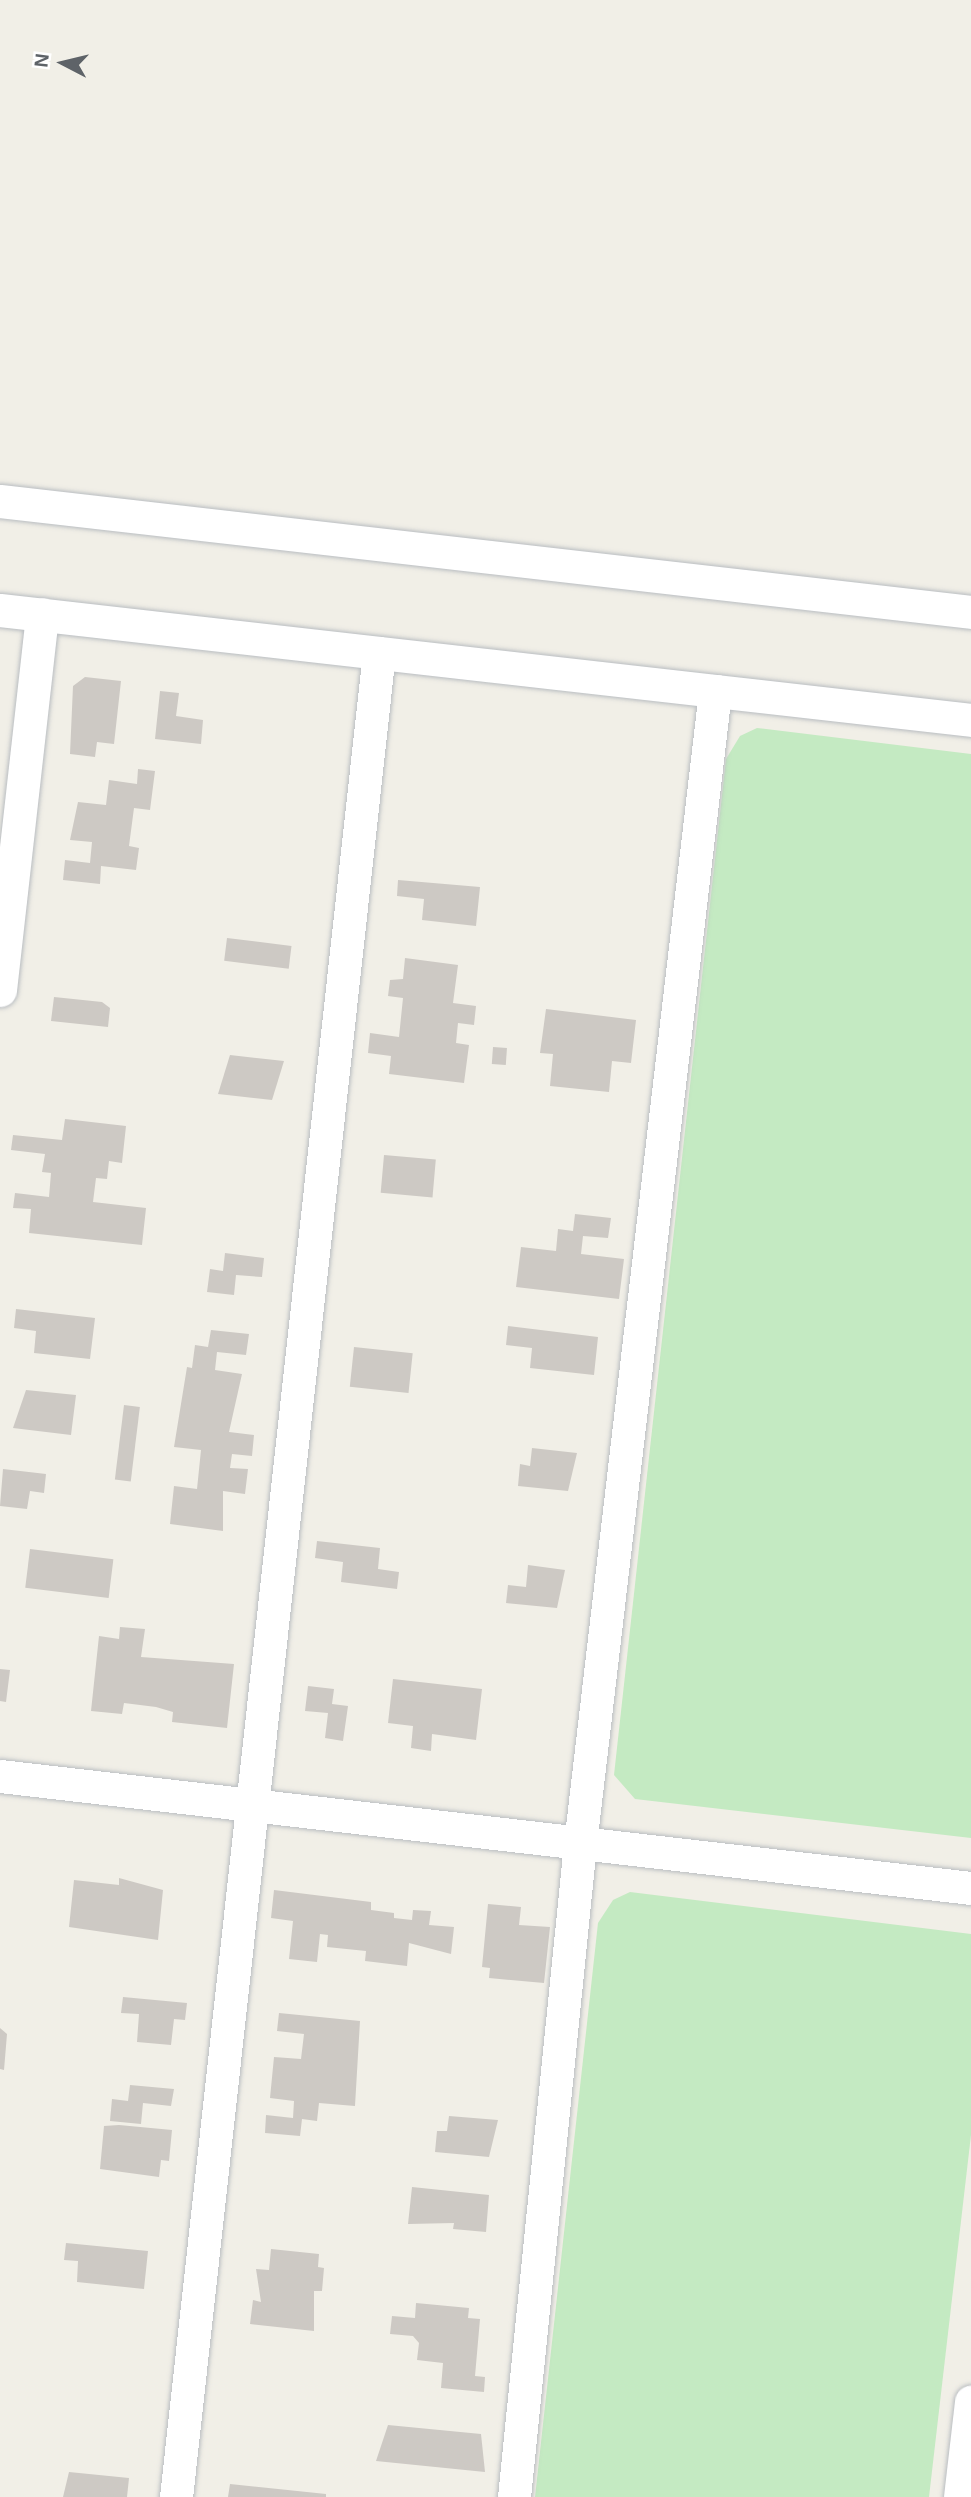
<!DOCTYPE html>
<style>
body{margin:0}
#map{position:relative;width:971px;height:2497px;overflow:hidden;background:#f1efe7;font-family:Helvetica,sans-serif}
div>[style]{position:absolute}
[style*='--x']{left:calc(var(--x)*1px);top:calc(var(--y)*1px);width:calc(var(--w)*1px);rotate:calc(var(--a)*1deg)}
.green>*{inset:0;background:#c4eac2}
.building>*{inset:0;background:#cdc9c4;transform-origin:0 0}
.roads{filter:drop-shadow(0 0 2px #b9bdc1) drop-shadow(0 0 2px #b9bdc1)}
.street>*{height:33px;margin:-16.5px;padding:0 16.5px;transform-origin:16.5px;border-radius:16.5px;background:#fff}
span{translate:-50% -50%;white-space:nowrap;text-align:center;line-height:1.15;-webkit-text-stroke:5px #fff;paint-order:stroke}
.north{position:absolute;left:28px;top:28px;width:70px;height:70px;-webkit-text-stroke:5px #fff;paint-order:stroke;rotate:277deg;font-size:19px;font-weight:700;line-height:28px;text-align:center;color:#5e6368}
.north::after{content:'';display:block;margin:auto;width:24px;height:32px;background:#5e6368;clip-path:polygon(50% 0,100% 100%,50% 72%,0 100%)}
</style>
<div id="map">
<div class="green">
<div style="clip-path:polygon(757px 728px,971px 754px,971px 1838px,635px 1799px,614px 1775px,726px 759px,740px 736px)"></div>
<div style="clip-path:polygon(630px 1892px,971px 1934px,971px 2135px,929px 2497px,535px 2497px,598px 1923px,613px 1900px)"></div>
</div>
<div class="building">
<div style="clip-path:polygon(85px 677px,121px 681px,114px 744px,97px 742px,95px 757px,70px 754px,73px 686px)"></div>
<div style="clip-path:polygon(160px 691px,179px 693px,176px 716px,203px 720px,201px 744px,155px 739px)"></div>
<div style="clip-path:polygon(138px 769px,155px 771px,150px 810px,134px 808px,129px 846px,139px 848px,136px 870px,101px 866px,100px 884px,63px 880px,65px 860px,90px 863px,92px 842px,70px 840px,78px 802px,106px 805px,109px 780px,137px 784px)"></div>
<div style="clip-path:polygon(398px 880px,480px 887px,476px 926px,422px 920px,424px 899px,397px 896px)"></div>
<div style="left:227px;top:938px;width:65px;height:23px;rotate:7deg"></div>
<div style="clip-path:polygon(405px 958px,458px 965px,453px 1003px,476px 1006px,474px 1025px,458px 1023px,456px 1043px,469px 1045px,464px 1083px,389px 1074px,391px 1056px,368px 1053px,370px 1033px,399px 1037px,403px 998px,388px 996px,390px 980px,403px 979px)"></div>
<div style="clip-path:polygon(54px 997px,102px 1002px,110px 1008px,108px 1027px,51px 1021px)"></div>
<div style="clip-path:polygon(546px 1009px,636px 1020px,631px 1063px,612px 1061px,609px 1092px,550px 1086px,553px 1054px,540px 1053px)"></div>
<div style="left:493px;top:1047px;width:14px;height:17px;rotate:4deg"></div>
<div style="clip-path:polygon(230px 1055px,284px 1061px,272px 1100px,218px 1094px)"></div>
<div style="clip-path:polygon(65px 1119px,126px 1126px,122px 1163px,109px 1161px,107px 1179px,96px 1178px,93px 1202px,146px 1208px,142px 1245px,29px 1233px,31px 1209px,13px 1208px,15px 1193px,49px 1197px,51px 1173px,42px 1172px,45px 1154px,11px 1150px,13px 1135px,62px 1140px)"></div>
<div style="left:384px;top:1155px;width:52px;height:38px;rotate:5deg"></div>
<div style="clip-path:polygon(575px 1214px,611px 1218px,608px 1238px,583px 1236px,581px 1254px,624px 1259px,619px 1299px,516px 1287px,521px 1247px,556px 1251px,558px 1229px,573px 1231px)"></div>
<div style="clip-path:polygon(225px 1253px,264px 1258px,262px 1277px,236px 1275px,234px 1295px,207px 1292px,210px 1269px,223px 1271px)"></div>
<div style="clip-path:polygon(16px 1309px,95px 1318px,90px 1359px,34px 1353px,36px 1331px,14px 1328px)"></div>
<div style="clip-path:polygon(508px 1326px,598px 1337px,594px 1375px,530px 1368px,532px 1348px,506px 1345px)"></div>
<div style="clip-path:polygon(211px 1330px,249px 1334px,246px 1355px,217px 1352px,215px 1370px,242px 1374px,229px 1432px,254px 1435px,252px 1456px,232px 1454px,230px 1468px,248px 1469px,245px 1494px,223px 1491px,223px 1531px,170px 1524px,174px 1486px,197px 1489px,201px 1450px,174px 1447px,187px 1367px,192px 1368px,195px 1345px,208px 1347px)"></div>
<div style="left:354px;top:1347px;width:59px;height:40px;rotate:6deg"></div>
<div style="clip-path:polygon(26px 1390px,76px 1395px,71px 1435px,13px 1428px)"></div>
<div style="left:124px;top:1405px;width:16px;height:75px;rotate:7deg"></div>
<div style="clip-path:polygon(532px 1448px,577px 1453px,568px 1491px,518px 1486px,520px 1464px,530px 1466px)"></div>
<div style="clip-path:polygon(3px 1469px,46px 1474px,44px 1493px,30px 1491px,27px 1509px,0 1506px)"></div>
<div style="clip-path:polygon(317px 1541px,380px 1548px,378px 1569px,399px 1572px,397px 1589px,341px 1582px,343px 1562px,315px 1558px)"></div>
<div style="left:30px;top:1549px;width:84px;height:39px;rotate:7deg"></div>
<div style="clip-path:polygon(528px 1565px,565px 1570px,557px 1608px,506px 1603px,508px 1585px,526px 1587px)"></div>
<div style="clip-path:polygon(120px 1627px,145px 1629px,141px 1657px,234px 1664px,227px 1728px,172px 1722px,173px 1712px,156px 1707px,124px 1703px,122px 1714px,91px 1711px,99px 1636px,119px 1639px)"></div>
<div style="clip-path:polygon(0 1669px,10px 1670px,6px 1702px,0 1701px)"></div>
<div style="clip-path:polygon(393px 1679px,482px 1689px,476px 1740px,432px 1734px,431px 1751px,411px 1748px,413px 1726px,388px 1723px)"></div>
<div style="clip-path:polygon(308px 1686px,334px 1689px,332px 1704px,348px 1706px,343px 1741px,325px 1738px,328px 1713px,305px 1711px)"></div>
<div style="clip-path:polygon(119px 1878px,163px 1890px,158px 1940px,69px 1927px,74px 1880px,119px 1885px)"></div>
<div style="clip-path:polygon(274px 1890px,371px 1902px,371px 1910px,394px 1913px,394px 1918px,412px 1920px,413px 1910px,431px 1911px,429px 1925px,454px 1927px,451px 1954px,409px 1943px,407px 1966px,365px 1961px,366px 1951px,327px 1947px,328px 1935px,320px 1934px,317px 1962px,289px 1959px,293px 1921px,271px 1918px)"></div>
<div style="clip-path:polygon(488px 1904px,521px 1907px,519px 1925px,550px 1927px,544px 1983px,489px 1978px,490px 1968px,482px 1967px)"></div>
<div style="clip-path:polygon(123px 1997px,187px 2003px,185px 2020px,174px 2019px,171px 2045px,137px 2042px,139px 2014px,121px 2013px)"></div>
<div style="clip-path:polygon(279px 2013px,360px 2021px,355px 2106px,319px 2103px,317px 2121px,302px 2119px,300px 2136px,265px 2133px,266px 2115px,293px 2118px,294px 2101px,270px 2098px,274px 2057px,301px 2059px,304px 2034px,277px 2031px)"></div>
<div style="clip-path:polygon(0 2028px,7px 2034px,4px 2070px,0 2069px)"></div>
<div style="clip-path:polygon(130px 2085px,174px 2089px,171px 2106px,143px 2103px,141px 2124px,110px 2121px,112px 2099px,128px 2101px)"></div>
<div style="clip-path:polygon(449px 2116px,498px 2120px,489px 2157px,435px 2152px,437px 2131px,447px 2131px)"></div>
<div style="clip-path:polygon(119px 2125px,172px 2130px,169px 2161px,161px 2160px,159px 2177px,100px 2169px,104px 2126px)"></div>
<div style="clip-path:polygon(412px 2187px,489px 2195px,486px 2232px,453px 2229px,454px 2223px,408px 2224px)"></div>
<div style="clip-path:polygon(66px 2243px,148px 2251px,144px 2289px,77px 2282px,78px 2261px,64px 2260px)"></div>
<div style="clip-path:polygon(271px 2249px,319px 2254px,318px 2267px,324px 2268px,322px 2291px,314px 2291px,314px 2331px,250px 2324px,253px 2300px,261px 2302px,256px 2269px,269px 2270px)"></div>
<div style="clip-path:polygon(416px 2303px,469px 2308px,468px 2318px,480px 2319px,475px 2376px,485px 2377px,484px 2392px,441px 2388px,443px 2363px,417px 2360px,419px 2343px,413px 2336px,390px 2334px,392px 2316px,415px 2318px)"></div>
<div style="clip-path:polygon(388px 2425px,481px 2434px,485px 2472px,376px 2461px)"></div>
<div style="clip-path:polygon(69px 2472px,129px 2478px,127px 2497px,63px 2497px)"></div>
<div style="clip-path:polygon(230px 2484px,326px 2494px,326px 2497px,228px 2497px)"></div>
</div>
<div class="roads">
<div class="street">
<div style="--x:0;--y:501;--w:977;--a:6.52"></div>
<div style="--x:0;--y:610;--w:977;--a:6.46"></div>
<div style="--x:0;--y:990;--w:378;--a:-83.6"></div>
<div style="--x:0;--y:1776;--w:977;--a:6.58"></div>
<div style="--x:176;--y:2497;--w:1855;--a:-83.72"></div>
<div style="--x:514;--y:2497;--w:656;--a:-84.23"></div>
<div style="--x:580;--y:1844;--w:1161;--a:-83.32"></div>
<div style="--x:960;--y:2497;--w:96;--a:-83.4"></div>
</div>
</div>
<div class="north">N</div>
</div>
